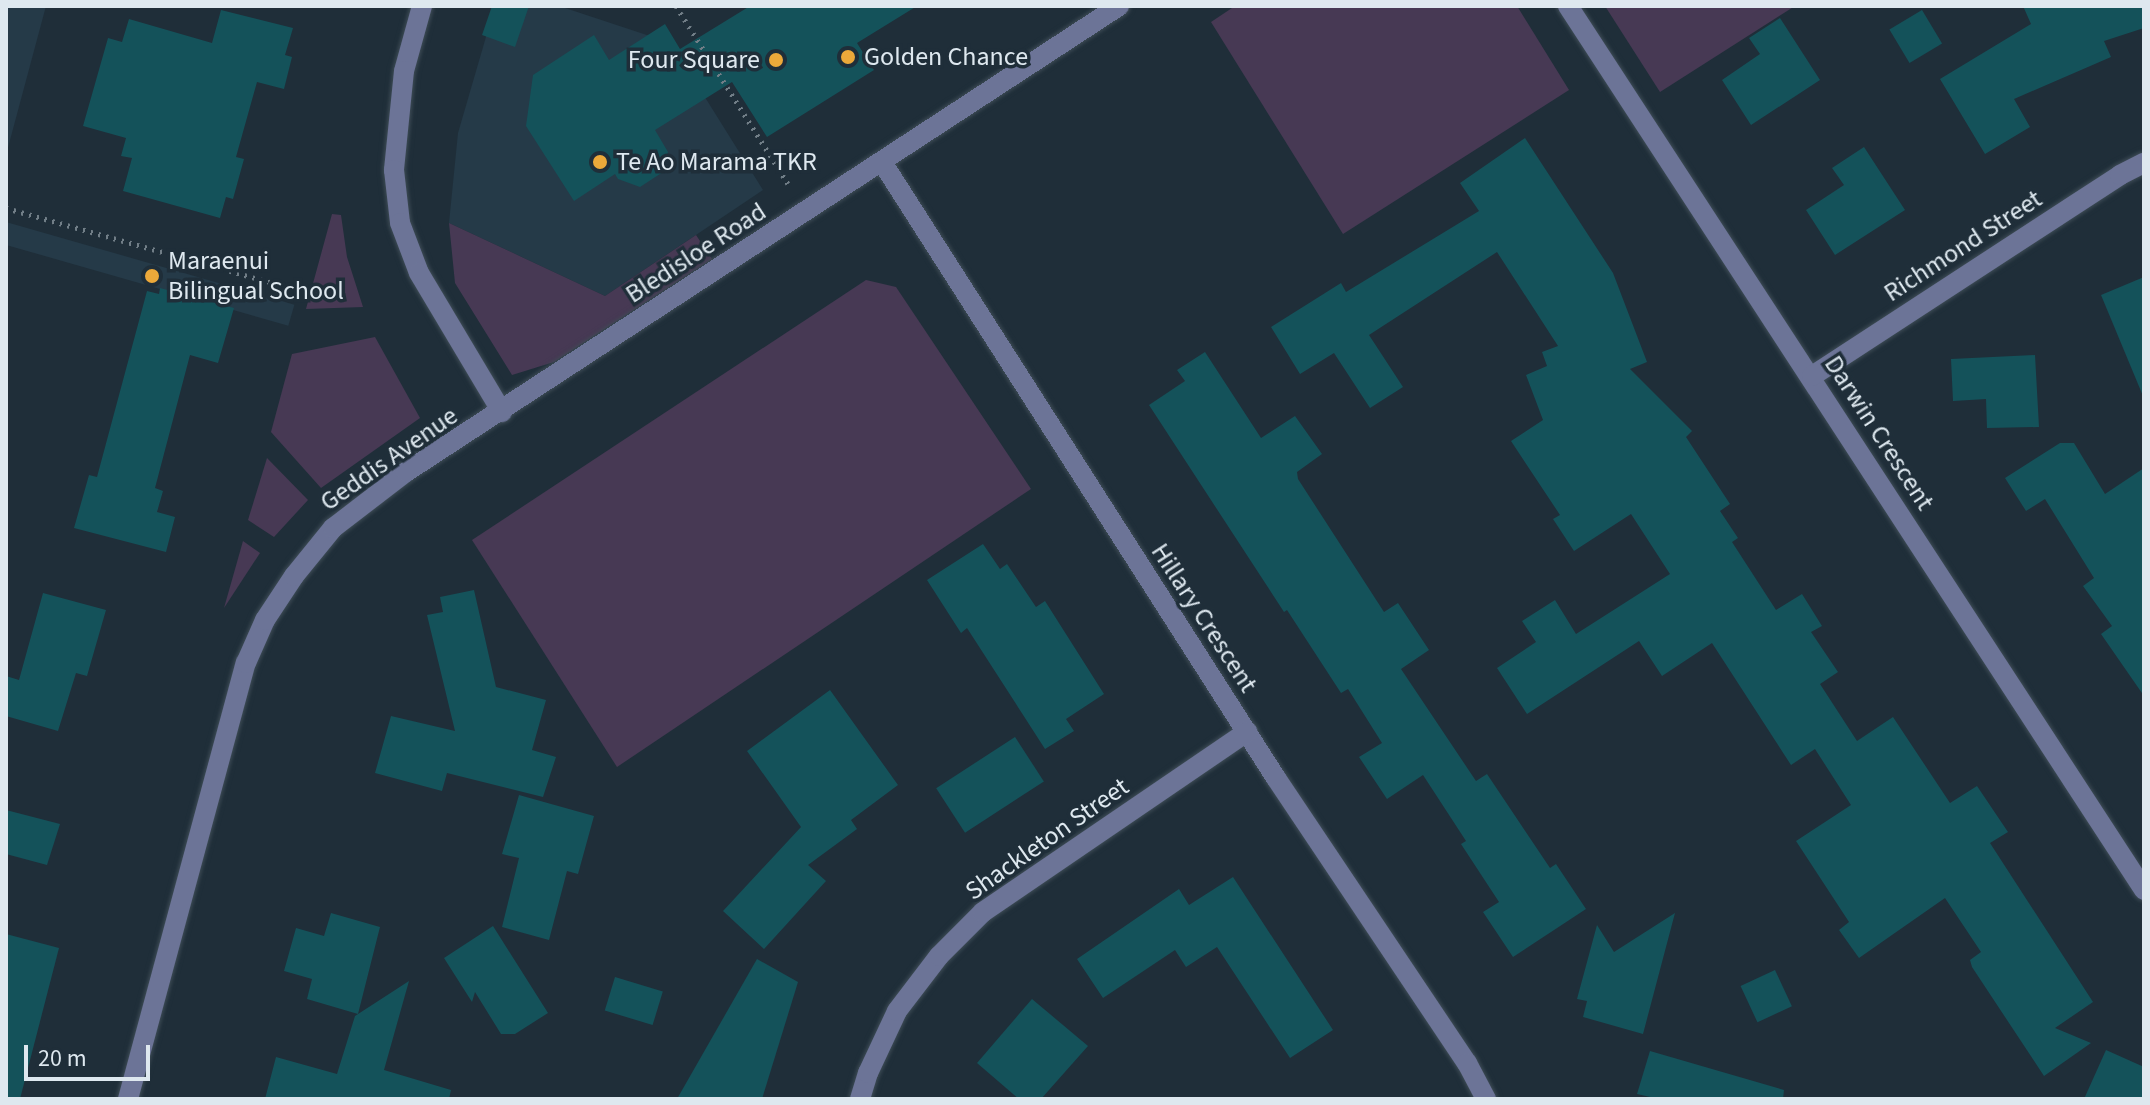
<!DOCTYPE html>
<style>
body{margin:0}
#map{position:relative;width:2150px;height:1105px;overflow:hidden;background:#1f2e39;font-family:"Source Sans 3",sans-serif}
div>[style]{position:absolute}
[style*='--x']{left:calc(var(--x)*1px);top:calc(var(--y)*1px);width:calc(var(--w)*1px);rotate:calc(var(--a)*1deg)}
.built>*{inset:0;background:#253a48;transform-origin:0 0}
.green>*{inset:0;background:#473954}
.building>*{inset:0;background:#14525a;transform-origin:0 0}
.path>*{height:5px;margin-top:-2.5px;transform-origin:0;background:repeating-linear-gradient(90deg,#717e87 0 2px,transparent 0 8px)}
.roads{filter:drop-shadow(0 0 2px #3e4c56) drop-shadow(0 0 2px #3e4c56)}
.minor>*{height:20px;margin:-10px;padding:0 10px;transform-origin:10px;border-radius:10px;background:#6c7497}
.dots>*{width:22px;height:22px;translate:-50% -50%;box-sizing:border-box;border:4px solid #1f2e39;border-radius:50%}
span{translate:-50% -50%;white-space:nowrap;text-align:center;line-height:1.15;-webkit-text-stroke:7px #1f2e39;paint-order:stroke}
.poi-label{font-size:26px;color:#dee8ef}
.left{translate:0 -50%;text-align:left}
.right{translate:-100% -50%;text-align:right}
.street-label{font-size:26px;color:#dee8ef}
.frame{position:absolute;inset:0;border:8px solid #dee8ef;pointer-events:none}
.scale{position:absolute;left:24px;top:1045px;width:126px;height:36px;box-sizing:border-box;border:4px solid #dee8ef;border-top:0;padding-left:10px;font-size:24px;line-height:28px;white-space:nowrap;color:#dee8ef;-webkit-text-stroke:6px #1f2e39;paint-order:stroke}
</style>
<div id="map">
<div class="built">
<div style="clip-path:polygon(6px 6px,46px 6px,6px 155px)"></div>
<div style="clip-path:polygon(495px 6px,559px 6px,671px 43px,763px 190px,605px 296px,449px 223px,458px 133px)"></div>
<div style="left:6px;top:222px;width:300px;height:22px;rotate:16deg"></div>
</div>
<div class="green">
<div style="clip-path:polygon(1235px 6px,1517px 6px,1569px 90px,1343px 234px,1211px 22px)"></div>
<div style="clip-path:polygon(1605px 6px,1795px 6px,1660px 92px)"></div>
<div style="clip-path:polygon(332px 214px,341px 215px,347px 257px,363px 307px,306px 309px)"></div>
<div style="clip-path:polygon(449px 223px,605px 296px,696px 235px,712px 259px,554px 362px,512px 375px,455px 283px)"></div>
<div style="clip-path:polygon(866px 280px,896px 287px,1031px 489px,617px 767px,472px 540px)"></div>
<div style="clip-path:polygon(375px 337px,420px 418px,321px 488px,271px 432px,292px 354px)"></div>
<div style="clip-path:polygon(267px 458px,308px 500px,274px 537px,248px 520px)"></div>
<div style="clip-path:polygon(243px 541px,260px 553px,224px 608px)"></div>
</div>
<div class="building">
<div style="clip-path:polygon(492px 6px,529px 6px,515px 47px,482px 35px)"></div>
<div style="clip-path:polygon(750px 6px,917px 6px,857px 43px,874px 70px,767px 137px,732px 82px,655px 130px,668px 152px,663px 172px,640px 187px,618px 179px,615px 174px,574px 201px,526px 126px,533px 75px,594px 35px,609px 60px,665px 24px,680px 49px)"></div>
<div style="clip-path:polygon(2023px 6px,2144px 6px,2144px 28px,2104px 41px,2111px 57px,2014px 99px,2030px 127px,1985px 154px,1940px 79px,2031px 24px)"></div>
<div style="clip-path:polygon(221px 10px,293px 28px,285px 55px,292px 57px,284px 89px,257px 82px,236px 157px,244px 159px,233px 199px,226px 197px,220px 218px,123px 191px,132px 158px,121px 156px,126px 138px,83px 126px,108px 38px,122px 42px,129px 19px,212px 43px)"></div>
<div style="left:1922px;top:10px;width:39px;height:38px;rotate:59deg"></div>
<div style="clip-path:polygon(1780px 18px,1820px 80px,1751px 125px,1722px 80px,1760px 54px,1749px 38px)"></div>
<div style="clip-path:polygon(1525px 138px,1613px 273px,1647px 362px,1630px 369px,1692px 431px,1686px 437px,1730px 504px,1720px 511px,1738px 538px,1732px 542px,1776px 610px,1802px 594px,1822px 626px,1811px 632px,1838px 672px,1820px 684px,1857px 741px,1893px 717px,1950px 803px,1977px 786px,2008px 832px,1990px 843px,2093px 1002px,2055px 1028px,2091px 1043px,2044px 1076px,1972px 967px,1970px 960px,1981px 952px,1945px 898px,1859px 958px,1839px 930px,1849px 922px,1796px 841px,1851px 805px,1815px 749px,1791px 765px,1712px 643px,1662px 676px,1639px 641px,1527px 714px,1497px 668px,1536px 642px,1522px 621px,1555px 600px,1576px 634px,1670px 574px,1631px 514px,1574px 551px,1553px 519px,1560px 515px,1511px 441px,1543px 420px,1526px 375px,1547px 366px,1542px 352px,1558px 346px,1497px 252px,1369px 335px,1403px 387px,1370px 408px,1334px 353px,1300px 374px,1271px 327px,1341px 283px,1346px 292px,1479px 211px,1460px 183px)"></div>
<div style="clip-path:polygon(1864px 147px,1905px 210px,1835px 255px,1806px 210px,1844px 185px,1832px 168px)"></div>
<div style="clip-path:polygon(2144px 277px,2144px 396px,2143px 396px,2101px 295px)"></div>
<div style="clip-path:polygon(160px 288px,234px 308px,218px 363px,190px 355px,155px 488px,163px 491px,157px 512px,175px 517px,166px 552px,74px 528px,89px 475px,97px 477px,147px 291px,159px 294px)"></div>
<div style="clip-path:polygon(1205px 352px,1261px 438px,1295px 416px,1322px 454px,1297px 472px,1298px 479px,1384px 612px,1398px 603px,1429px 650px,1401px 669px,1476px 781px,1487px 774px,1550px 868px,1556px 864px,1586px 909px,1513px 957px,1483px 912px,1499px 902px,1461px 844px,1466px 841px,1423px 775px,1387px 799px,1359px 757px,1382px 743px,1348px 689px,1341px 693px,1287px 610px,1284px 612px,1149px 405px,1185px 381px,1177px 370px)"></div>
<div style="clip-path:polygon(2035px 355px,2039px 427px,1987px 428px,1986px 399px,1953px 401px,1951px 359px)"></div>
<div style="clip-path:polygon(2060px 443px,2074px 443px,2105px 494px,2144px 468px,2144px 696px,2101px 634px,2112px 626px,2083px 586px,2094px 578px,2045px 499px,2026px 511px,2005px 478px)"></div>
<div style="clip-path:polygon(983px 544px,1000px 569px,1007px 564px,1036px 607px,1045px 601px,1104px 694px,1066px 719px,1074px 731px,1045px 749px,967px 628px,961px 633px,927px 580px)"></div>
<div style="clip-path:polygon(474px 590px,496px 687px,546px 700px,532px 750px,556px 757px,543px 797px,447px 773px,442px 791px,375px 773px,391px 716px,455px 731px,427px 615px,443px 612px,440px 597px)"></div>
<div style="clip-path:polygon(43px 593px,106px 610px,87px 676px,76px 673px,58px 731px,6px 716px,6px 676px,19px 680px)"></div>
<div style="clip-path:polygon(830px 690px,898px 785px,851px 820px,857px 829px,808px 865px,826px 881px,764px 949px,723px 911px,801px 827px,747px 751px)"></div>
<div style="left:1015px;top:737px;width:53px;height:94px;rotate:57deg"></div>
<div style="clip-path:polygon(519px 795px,594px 816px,578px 874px,567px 871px,549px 940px,502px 927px,519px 858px,502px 854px)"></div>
<div style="clip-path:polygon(6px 810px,60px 824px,47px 865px,6px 854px)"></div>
<div style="clip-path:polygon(1233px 877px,1333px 1030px,1290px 1058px,1217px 947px,1186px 967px,1175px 950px,1103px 998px,1077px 959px,1179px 889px,1189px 905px)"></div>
<div style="clip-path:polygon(331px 913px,380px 927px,358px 1014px,307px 999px,312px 979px,284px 971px,296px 928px,324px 936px)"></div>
<div style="clip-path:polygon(1675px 913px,1643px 1034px,1583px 1017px,1587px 1001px,1577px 999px,1597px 925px,1614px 952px)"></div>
<div style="clip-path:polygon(493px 926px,548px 1013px,515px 1034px,501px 1034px,475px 992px,472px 1002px,444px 958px)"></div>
<div style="clip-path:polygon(6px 934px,59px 948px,20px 1099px,6px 1099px)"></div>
<div style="clip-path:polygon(757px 959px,798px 982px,762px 1099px,677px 1099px)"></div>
<div style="left:1775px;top:970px;width:40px;height:38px;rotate:65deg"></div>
<div style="left:615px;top:977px;width:50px;height:35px;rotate:17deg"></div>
<div style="clip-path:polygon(409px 981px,384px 1070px,451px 1090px,449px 1099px,265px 1099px,276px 1057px,337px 1074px,355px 1016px)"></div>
<div style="clip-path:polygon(1032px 999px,1088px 1046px,1041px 1099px,1019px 1099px,977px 1063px)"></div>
<div style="clip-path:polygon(2106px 1050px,2144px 1067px,2144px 1099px,2084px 1099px)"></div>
<div style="clip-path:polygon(1650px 1051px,1784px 1090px,1783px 1099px,1659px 1099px,1637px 1094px)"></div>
</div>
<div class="path">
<div style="--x:676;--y:6;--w:210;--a:57.8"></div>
<div style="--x:6;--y:208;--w:336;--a:15.7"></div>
</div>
<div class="roads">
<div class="minor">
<div style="--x:422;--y:6;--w:67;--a:105.5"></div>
<div style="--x:404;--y:71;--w:100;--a:95.8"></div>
<div style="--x:394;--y:170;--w:53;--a:83.5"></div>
<div style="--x:400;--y:223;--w:53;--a:69.2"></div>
<div style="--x:419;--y:273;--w:162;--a:59.2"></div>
<div style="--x:1568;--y:6;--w:1055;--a:56.91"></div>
<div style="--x:882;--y:162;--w:731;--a:57.4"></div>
<div style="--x:1276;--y:778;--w:343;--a:56.2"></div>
<div style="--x:1467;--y:1063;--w:41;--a:62.2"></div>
<div style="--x:1812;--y:376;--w:368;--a:-33.1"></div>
<div style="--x:2120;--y:175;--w:27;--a:-27"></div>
<div style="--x:128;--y:1099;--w:452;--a:-74.9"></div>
<div style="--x:246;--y:663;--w:47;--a:-66.2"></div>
<div style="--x:265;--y:620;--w:53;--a:-56.6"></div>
<div style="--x:294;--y:576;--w:62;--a:-50.9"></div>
<div style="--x:333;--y:528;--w:92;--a:-37.5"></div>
<div style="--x:406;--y:472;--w:852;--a:-33.17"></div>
<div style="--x:860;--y:1099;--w:27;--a:-73"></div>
<div style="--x:868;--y:1073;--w:68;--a:-64.9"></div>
<div style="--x:897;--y:1011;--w:69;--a:-52.6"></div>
<div style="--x:939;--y:956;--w:62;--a:-45"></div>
<div style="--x:983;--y:912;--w:320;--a:-34.3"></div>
</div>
</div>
<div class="dots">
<div style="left:848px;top:57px;background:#eca93a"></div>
<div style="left:776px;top:60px;background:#eca93a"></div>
<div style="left:600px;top:162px;background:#eca93a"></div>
<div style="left:152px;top:276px;background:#eca93a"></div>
</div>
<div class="poi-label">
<span class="left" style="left:864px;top:57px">Golden Chance</span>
<span class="right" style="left:760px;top:60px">Four Square</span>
<span class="left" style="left:616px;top:162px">Te Ao Marama TKR</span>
<span class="left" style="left:168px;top:276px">Maraenui<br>Bilingual School</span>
</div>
<div class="street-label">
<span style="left:1963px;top:246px;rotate:-33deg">Richmond Street</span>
<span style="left:696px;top:253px;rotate:-33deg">Bledisloe Road</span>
<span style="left:1879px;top:433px;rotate:57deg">Darwin Crescent</span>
<span style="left:389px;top:459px;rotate:-35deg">Geddis Avenue</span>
<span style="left:1204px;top:618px;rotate:57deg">Hillary Crescent</span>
<span style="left:1047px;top:839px;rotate:-35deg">Shackleton Street</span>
</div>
<div class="frame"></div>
<div class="scale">20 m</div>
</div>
